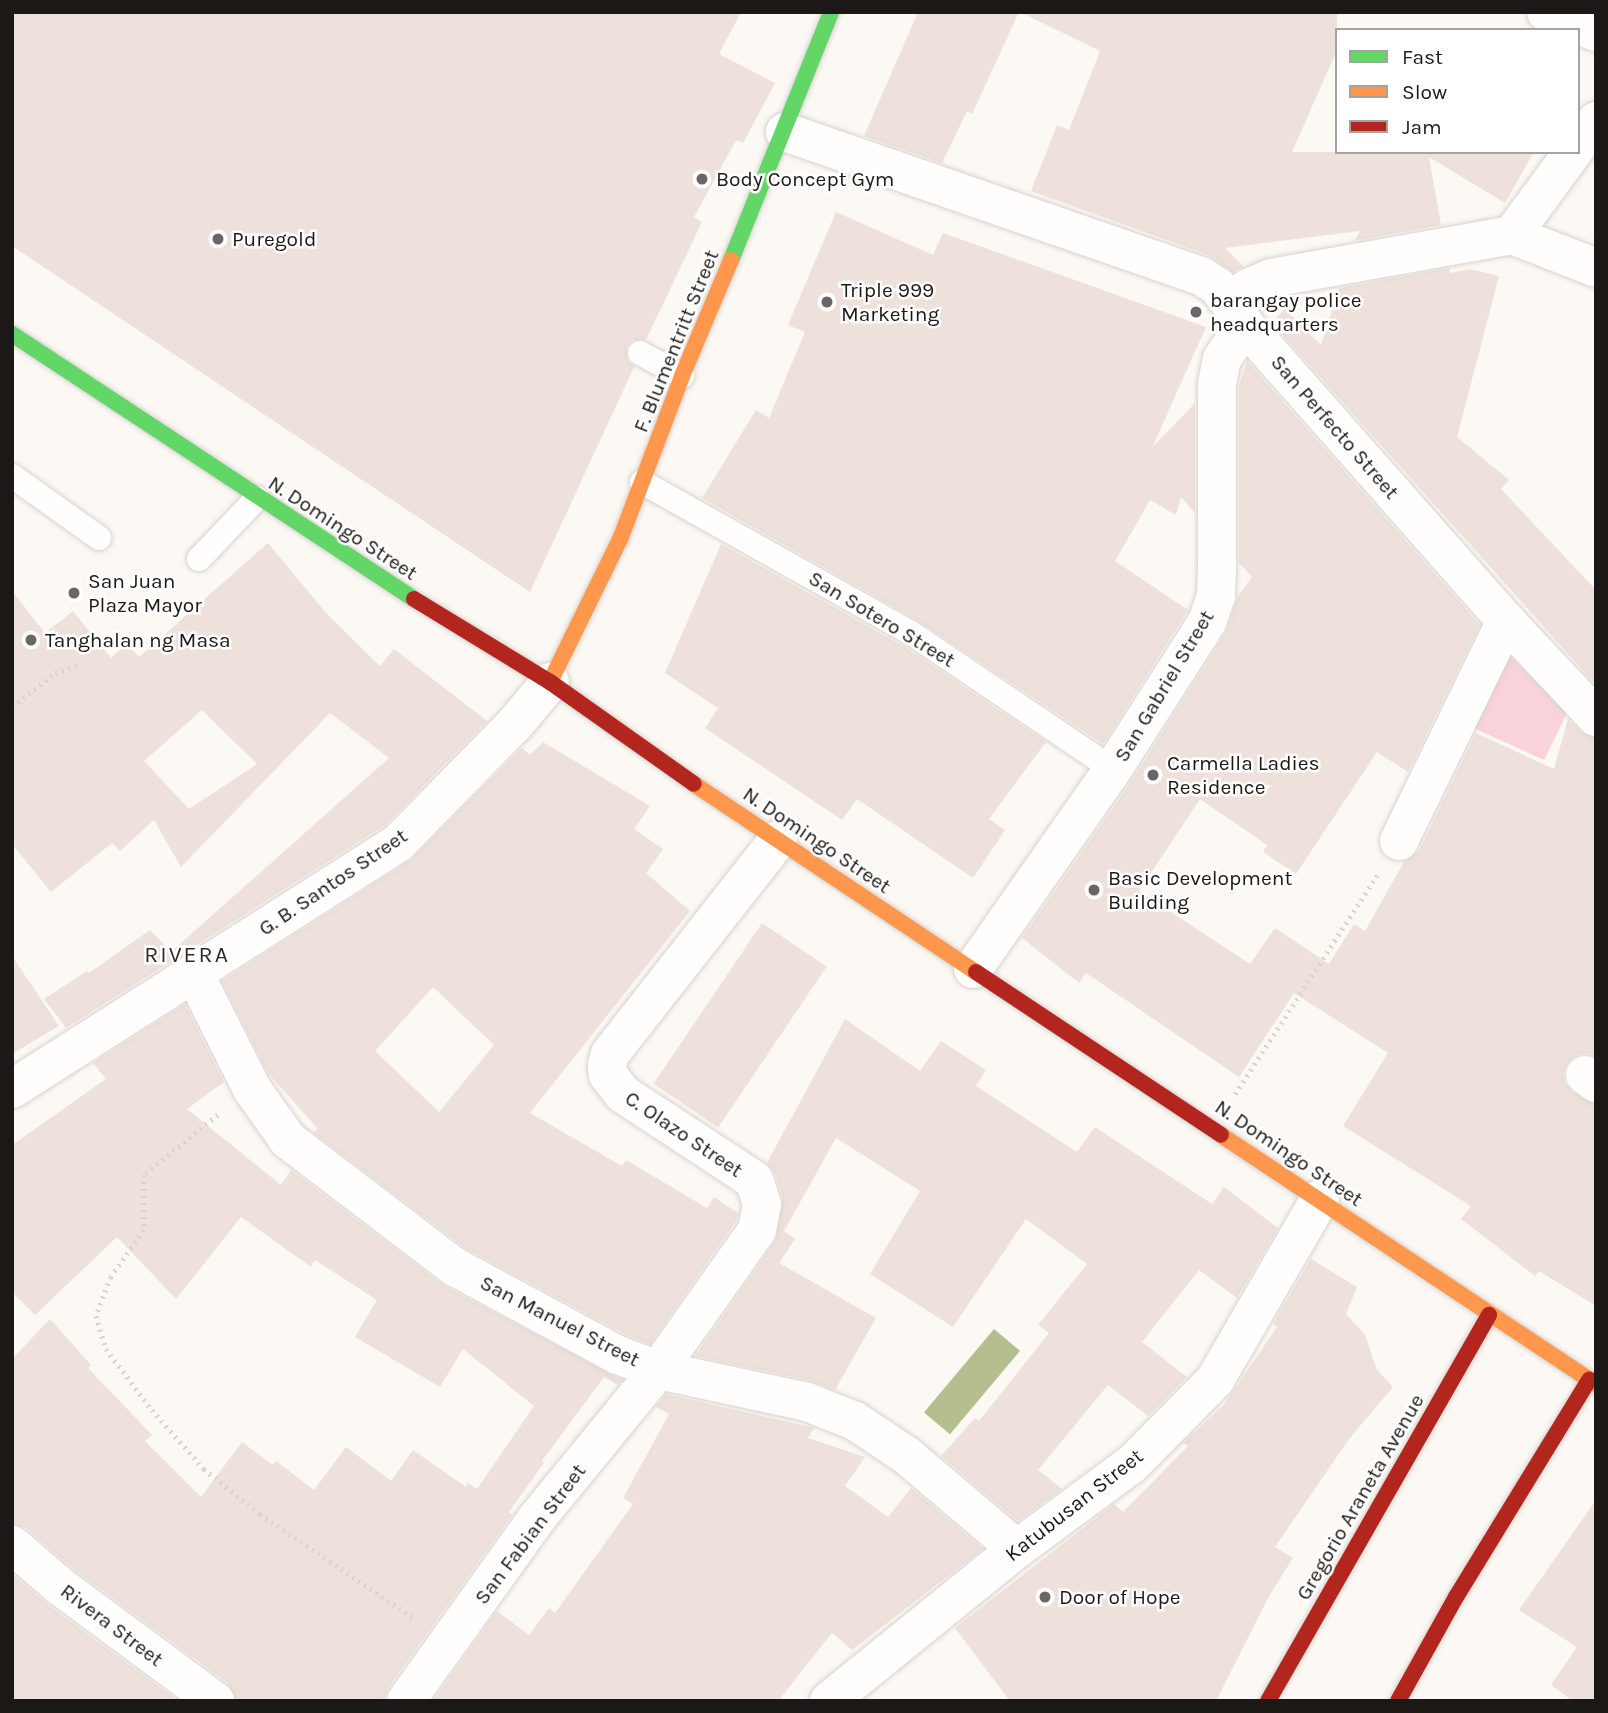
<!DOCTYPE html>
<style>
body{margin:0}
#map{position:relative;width:1608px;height:1713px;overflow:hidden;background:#fcf8f4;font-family:Karla,sans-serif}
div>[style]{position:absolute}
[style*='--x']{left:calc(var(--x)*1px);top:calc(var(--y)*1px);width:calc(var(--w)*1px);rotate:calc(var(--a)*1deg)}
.green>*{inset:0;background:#fad2d9}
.water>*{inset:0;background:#b5be8e;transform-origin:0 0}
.building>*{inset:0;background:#eee0db;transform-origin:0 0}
.path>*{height:4.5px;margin-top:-2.25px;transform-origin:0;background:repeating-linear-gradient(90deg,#d6d4d3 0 2px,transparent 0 7px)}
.roads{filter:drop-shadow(0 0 2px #d6d3cf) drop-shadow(0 0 2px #d6d3cf)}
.lane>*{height:24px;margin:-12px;padding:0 12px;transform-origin:12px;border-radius:12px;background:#fffefd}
.street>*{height:38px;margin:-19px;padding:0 19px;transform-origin:19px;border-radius:19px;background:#fffefd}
.fast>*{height:16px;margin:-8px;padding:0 8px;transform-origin:8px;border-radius:8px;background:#63d668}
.slow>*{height:16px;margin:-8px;padding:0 8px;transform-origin:8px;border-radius:8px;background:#ff974d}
.jam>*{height:16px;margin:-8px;padding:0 8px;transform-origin:8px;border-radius:8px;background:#b3261e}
.dots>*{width:19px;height:19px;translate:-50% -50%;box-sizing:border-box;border:4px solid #fff;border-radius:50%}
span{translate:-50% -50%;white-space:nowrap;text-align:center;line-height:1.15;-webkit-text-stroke:5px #fff;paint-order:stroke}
.poi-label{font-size:21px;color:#1c1816}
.left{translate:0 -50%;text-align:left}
.street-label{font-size:21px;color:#1c1816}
.neighbourhood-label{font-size:23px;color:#2f2822;letter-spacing:2px}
.frame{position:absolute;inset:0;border:14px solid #1c1816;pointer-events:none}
.legend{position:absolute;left:1335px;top:28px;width:245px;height:126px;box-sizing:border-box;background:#fff;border:2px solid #a4a3a2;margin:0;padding:9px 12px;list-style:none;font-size:21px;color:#1c1816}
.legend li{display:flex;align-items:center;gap:14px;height:35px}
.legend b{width:35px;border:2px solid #a4a3a2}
</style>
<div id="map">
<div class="green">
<div style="clip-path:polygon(1505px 651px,1567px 713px,1544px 760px,1469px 726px)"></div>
</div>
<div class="water">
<div style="left:994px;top:1329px;width:34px;height:109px;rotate:40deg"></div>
</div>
<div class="building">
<div style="clip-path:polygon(12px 12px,741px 12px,719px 54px,775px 83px,743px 143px,736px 140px,694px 217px,702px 222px,646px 340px,633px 340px,627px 346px,627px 360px,634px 367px,530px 592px,12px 246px)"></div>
<div style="clip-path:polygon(918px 12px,1019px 12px,972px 114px,967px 111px,942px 163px,864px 136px)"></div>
<div style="clip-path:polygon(1020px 12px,1337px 12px,1337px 50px,1292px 152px,1534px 152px,1505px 203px,1429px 157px,1441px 225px,1354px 241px,1360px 231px,1225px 248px,1243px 266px,1233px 272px,1208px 255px,1031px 191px,1057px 125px,1069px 130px,1100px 51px)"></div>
<div style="clip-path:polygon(836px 212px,933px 255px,943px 233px,1206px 327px,1152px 448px,1195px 403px,1195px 513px,1181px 497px,1176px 515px,1150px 500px,1115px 561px,1188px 610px,1103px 744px,919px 621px,702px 498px,756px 410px,769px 418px,805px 332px,788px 325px)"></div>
<div style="clip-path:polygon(1449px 268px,1450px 273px,1470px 269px,1499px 276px,1457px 437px,1509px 480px,1501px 489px,1596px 590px,1596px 685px,1272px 323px,1285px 309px,1321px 345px,1339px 288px)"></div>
<div style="clip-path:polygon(1247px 361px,1480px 625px,1408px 772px,1377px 752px,1296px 874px,1263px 852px,1267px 845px,1200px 799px,1139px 891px,1250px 964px,1275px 928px,1329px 964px,1354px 924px,1365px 931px,1404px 862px,1419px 851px,1476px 733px,1554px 769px,1568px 719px,1581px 732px,1596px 738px,1596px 1056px,1587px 1053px,1576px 1055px,1567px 1063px,1563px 1073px,1565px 1083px,1572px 1092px,1596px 1105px,1596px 1306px,1539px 1271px,1535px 1276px,1461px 1219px,1471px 1206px,1343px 1126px,1388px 1053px,1294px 993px,1239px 1077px,1086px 973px,1079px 983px,1022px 938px,1131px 782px,1225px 634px,1238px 596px,1252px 577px,1239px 563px,1239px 386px)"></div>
<div style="clip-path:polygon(evenodd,268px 543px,326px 613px,380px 666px,394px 649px,487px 721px,385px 825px,66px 1028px,44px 999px,87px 971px,89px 973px,150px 930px,171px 952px,389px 758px,330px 713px,181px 867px,154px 820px,120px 851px,112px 843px,51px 892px,12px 844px,12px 591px,45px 633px,73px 611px,111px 658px,127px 644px,139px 657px,268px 543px,202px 710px,257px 764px,189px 809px,144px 761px,202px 710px)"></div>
<div style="clip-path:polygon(721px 544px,903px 646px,1046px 742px,989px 819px,1005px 830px,973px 878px,857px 799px,842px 820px,705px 728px,718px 708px,665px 673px)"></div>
<div style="clip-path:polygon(evenodd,543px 742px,650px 806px,634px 829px,663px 849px,646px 873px,690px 911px,530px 1113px,622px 1166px,626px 1160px,707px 1208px,714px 1197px,738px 1213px,736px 1221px,650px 1344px,627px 1335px,467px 1249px,314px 1133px,317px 1128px,268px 1073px,222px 981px,411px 860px,522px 748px,530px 755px,543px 742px,433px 987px,494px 1045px,439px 1112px,375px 1051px,433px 987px)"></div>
<div style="left:762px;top:923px;width:78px;height:194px;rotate:34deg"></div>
<div style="clip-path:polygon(12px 956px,59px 1026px,12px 1054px)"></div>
<div style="clip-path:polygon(185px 1004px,224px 1082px,187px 1109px,281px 1185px,291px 1170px,444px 1286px,622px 1380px,618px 1385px,604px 1377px,542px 1461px,544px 1463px,509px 1512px,512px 1515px,388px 1688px,384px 1701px,236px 1701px,228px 1683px,75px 1570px,26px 1528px,12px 1524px,12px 1359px,50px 1319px,91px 1365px,88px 1368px,152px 1435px,145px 1441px,201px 1497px,242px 1442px,273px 1465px,276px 1461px,314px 1490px,346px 1447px,391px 1481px,413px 1450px,466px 1487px,468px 1483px,477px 1489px,534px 1406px,463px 1349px,440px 1387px,355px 1337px,377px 1300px,315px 1260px,311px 1267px,241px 1217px,176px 1299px,117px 1237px,35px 1315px,12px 1292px,12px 1145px,106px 1079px,93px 1063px)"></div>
<div style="clip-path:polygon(845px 1019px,920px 1071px,941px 1041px,986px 1070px,976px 1086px,1077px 1152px,1095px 1127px,1212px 1204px,1224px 1187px,1278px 1228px,1237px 1298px,1199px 1270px,1142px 1342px,1187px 1377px,1148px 1416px,1108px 1385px,1038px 1470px,1062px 1489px,1018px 1521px,941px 1456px,975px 1418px,979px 1421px,1049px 1333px,1038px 1325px,1087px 1264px,1026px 1219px,953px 1327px,870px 1274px,920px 1191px,836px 1138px,784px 1231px,795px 1239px,779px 1263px,876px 1318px,835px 1390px,812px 1381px,695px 1356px,775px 1242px,783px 1198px,775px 1173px,767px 1163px)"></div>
<div style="clip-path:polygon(1311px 1259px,1357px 1287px,1346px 1314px,1365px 1335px,1377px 1370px,1393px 1387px,1349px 1439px,1275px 1547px,1293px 1558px,1269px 1596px,1216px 1701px,1010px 1701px,955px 1628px,1114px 1504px,1123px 1512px,1188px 1446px,1183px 1443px,1224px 1405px,1277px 1327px,1273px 1324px)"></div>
<div style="clip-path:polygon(666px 1394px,814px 1428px,808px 1438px,865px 1457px,845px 1486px,888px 1517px,911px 1488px,983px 1549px,852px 1650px,832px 1633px,778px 1701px,433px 1701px,497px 1611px,529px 1635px,549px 1608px,555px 1613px,633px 1504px,623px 1498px,669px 1414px,656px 1407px)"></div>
<div style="clip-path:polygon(1596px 1500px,1596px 1701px,1573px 1701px,1551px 1685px,1577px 1647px,1519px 1610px)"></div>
<div style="clip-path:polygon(12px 1574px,48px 1605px,178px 1701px,12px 1701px)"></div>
</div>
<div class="path">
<div style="--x:12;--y:707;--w:55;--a:-38.3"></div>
<div style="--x:55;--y:673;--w:28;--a:-19"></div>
<div style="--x:1235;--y:1094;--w:261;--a:-57"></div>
<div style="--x:218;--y:1115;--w:95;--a:141"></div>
<div style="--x:144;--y:1175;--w:55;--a:90"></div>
<div style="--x:144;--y:1230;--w:57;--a:125.1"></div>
<div style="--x:111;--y:1277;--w:42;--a:111"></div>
<div style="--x:96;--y:1316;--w:34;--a:73"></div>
<div style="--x:106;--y:1349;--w:76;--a:53"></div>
<div style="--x:152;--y:1410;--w:79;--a:48.6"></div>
<div style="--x:204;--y:1469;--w:72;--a:38.8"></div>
<div style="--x:260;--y:1514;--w:184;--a:34.1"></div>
</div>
<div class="roads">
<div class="lane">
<div style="--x:640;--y:353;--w:48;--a:28.7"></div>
<div style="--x:12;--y:476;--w:107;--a:35.5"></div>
<div style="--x:642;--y:482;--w:308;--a:29.3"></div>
<div style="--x:911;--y:633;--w:244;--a:34"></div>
<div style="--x:199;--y:559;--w:84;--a:-46.4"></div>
</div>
<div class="street">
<div style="--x:1546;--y:12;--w:54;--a:21.8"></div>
<div style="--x:785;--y:132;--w:440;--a:19.1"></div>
<div style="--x:1201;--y:276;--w:20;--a:33"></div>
<div style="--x:1218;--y:287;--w:47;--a:54.6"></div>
<div style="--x:1245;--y:325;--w:395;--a:48.6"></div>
<div style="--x:1506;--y:621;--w:132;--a:46.8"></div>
<div style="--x:1578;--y:145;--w:30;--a:-53"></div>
<div style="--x:1512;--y:235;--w:90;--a:21.4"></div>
<div style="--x:1231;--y:305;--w:24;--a:-45"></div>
<div style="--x:1248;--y:288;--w:25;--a:-23"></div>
<div style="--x:1271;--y:278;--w:245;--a:-10.1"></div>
<div style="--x:1512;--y:235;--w:103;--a:-53.7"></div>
<div style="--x:1399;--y:841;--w:245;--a:-64.1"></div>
<div style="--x:973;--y:969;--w:244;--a:-55"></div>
<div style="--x:1113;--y:769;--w:174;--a:-57.4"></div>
<div style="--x:1207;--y:622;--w:28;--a:-71"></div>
<div style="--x:1216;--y:596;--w:25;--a:-88"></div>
<div style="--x:1217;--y:571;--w:187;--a:-90"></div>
<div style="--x:1217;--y:384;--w:25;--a:-79"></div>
<div style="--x:1222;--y:359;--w:41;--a:-55.9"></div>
<div style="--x:194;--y:973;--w:130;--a:63.4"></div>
<div style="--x:252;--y:1089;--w:62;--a:54.8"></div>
<div style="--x:288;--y:1140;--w:210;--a:37.3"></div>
<div style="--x:455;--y:1267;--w:185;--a:28.4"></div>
<div style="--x:618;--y:1355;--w:43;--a:20.6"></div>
<div style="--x:658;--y:1370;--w:152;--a:12.1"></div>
<div style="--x:807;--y:1402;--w:52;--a:21.6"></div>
<div style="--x:855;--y:1421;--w:61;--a:33.7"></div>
<div style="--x:906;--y:1455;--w:145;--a:40.3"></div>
<div style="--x:1585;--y:1075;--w:14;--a:36"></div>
<div style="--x:12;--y:1089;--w:459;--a:-32.5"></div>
<div style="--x:399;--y:842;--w:164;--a:-45.5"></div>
<div style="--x:514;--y:725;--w:56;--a:-50.1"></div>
<div style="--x:12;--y:1545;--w:65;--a:40.6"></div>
<div style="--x:61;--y:1587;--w:192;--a:36.5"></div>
<div style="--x:406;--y:1701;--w:225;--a:-54.4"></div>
<div style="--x:537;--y:1518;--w:191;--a:-50.7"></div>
<div style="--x:658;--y:1370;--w:171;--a:-54.7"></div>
<div style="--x:757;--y:1230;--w:26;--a:-79"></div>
<div style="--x:762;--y:1204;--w:25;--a:-108"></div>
<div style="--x:754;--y:1180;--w:157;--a:-146.7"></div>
<div style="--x:623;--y:1094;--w:24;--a:-128"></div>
<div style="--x:608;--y:1075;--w:10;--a:-96"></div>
<div style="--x:607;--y:1065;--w:11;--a:-75"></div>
<div style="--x:610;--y:1054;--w:272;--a:-51.9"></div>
<div style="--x:829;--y:1701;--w:242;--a:-39"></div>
<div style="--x:1017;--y:1549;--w:143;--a:-36.5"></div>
<div style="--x:1132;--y:1464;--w:118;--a:-45.3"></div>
<div style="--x:1215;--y:1380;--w:209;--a:-59.9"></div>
</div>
<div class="fast">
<div style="--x:731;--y:260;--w:267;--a:-68"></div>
<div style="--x:12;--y:334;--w:481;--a:33.4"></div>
</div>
<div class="slow">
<div style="--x:550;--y:682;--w:161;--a:-63.9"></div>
<div style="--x:621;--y:537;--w:172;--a:-69.2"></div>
<div style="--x:682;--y:376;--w:126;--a:-67.1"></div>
<div style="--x:694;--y:784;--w:339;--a:33.7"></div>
<div style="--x:1221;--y:1135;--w:450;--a:33.6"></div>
</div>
<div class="jam">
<div style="--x:414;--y:599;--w:159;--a:31.4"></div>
<div style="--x:550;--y:682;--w:176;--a:35.3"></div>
<div style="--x:976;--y:972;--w:294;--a:33.6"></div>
<div style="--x:1268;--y:1701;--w:445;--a:-60.2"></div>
<div style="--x:1398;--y:1701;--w:119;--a:-60.9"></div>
<div style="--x:1456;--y:1597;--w:255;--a:-58.5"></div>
</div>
</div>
<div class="dots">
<div style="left:702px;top:179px;background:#6a6664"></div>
<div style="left:218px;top:239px;background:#6a6664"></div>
<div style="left:827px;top:302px;background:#6a6664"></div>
<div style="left:1196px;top:312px;background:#6a6664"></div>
<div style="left:74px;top:593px;background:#6a6664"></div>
<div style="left:31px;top:640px;background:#6a6664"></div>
<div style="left:1153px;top:775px;background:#6a6664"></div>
<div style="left:1094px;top:890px;background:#6a6664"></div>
<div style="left:1045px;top:1597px;background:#6a6664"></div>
</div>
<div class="poi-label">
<span class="left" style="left:716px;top:179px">Body Concept Gym</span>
<span class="left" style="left:232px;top:239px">Puregold</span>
<span class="left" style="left:841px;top:302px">Triple 999<br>Marketing</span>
<span class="left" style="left:1210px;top:312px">barangay police<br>headquarters</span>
<span class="left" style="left:88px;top:593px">San Juan<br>Plaza Mayor</span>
<span class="left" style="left:45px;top:640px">Tanghalan ng Masa</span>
<span class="left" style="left:1167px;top:775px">Carmella Ladies<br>Residence</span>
<span class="left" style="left:1108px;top:890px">Basic Development<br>Building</span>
<span class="left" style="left:1059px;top:1597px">Door of Hope</span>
</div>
<div class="street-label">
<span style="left:676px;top:341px;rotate:-68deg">F. Blumentritt Street</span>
<span style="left:1335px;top:427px;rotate:49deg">San Perfecto Street</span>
<span style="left:343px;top:528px;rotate:33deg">N. Domingo Street</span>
<span style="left:882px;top:619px;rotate:31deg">San Sotero Street</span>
<span style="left:1164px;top:686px;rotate:-59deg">San Gabriel Street</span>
<span style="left:817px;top:840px;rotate:34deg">N. Domingo Street</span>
<span style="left:333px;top:882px;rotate:-34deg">G. B. Santos Street</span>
<span style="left:684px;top:1134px;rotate:34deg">C. Olazo Street</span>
<span style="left:1289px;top:1153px;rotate:34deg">N. Domingo Street</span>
<span style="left:560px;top:1321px;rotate:27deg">San Manuel Street</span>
<span style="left:1360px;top:1497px;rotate:-60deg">Gregorio Araneta Avenue</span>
<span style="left:1074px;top:1505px;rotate:-38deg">Katubusan Street</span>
<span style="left:530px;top:1534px;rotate:-53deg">San Fabian Street</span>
<span style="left:112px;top:1625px;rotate:37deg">Rivera Street</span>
</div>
<div class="neighbourhood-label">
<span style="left:187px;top:955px">RIVERA</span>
</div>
<div class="frame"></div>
<ul class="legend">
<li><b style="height:9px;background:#63d668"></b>Fast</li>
<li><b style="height:9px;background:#ff974d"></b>Slow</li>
<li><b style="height:9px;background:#b3261e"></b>Jam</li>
</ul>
</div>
